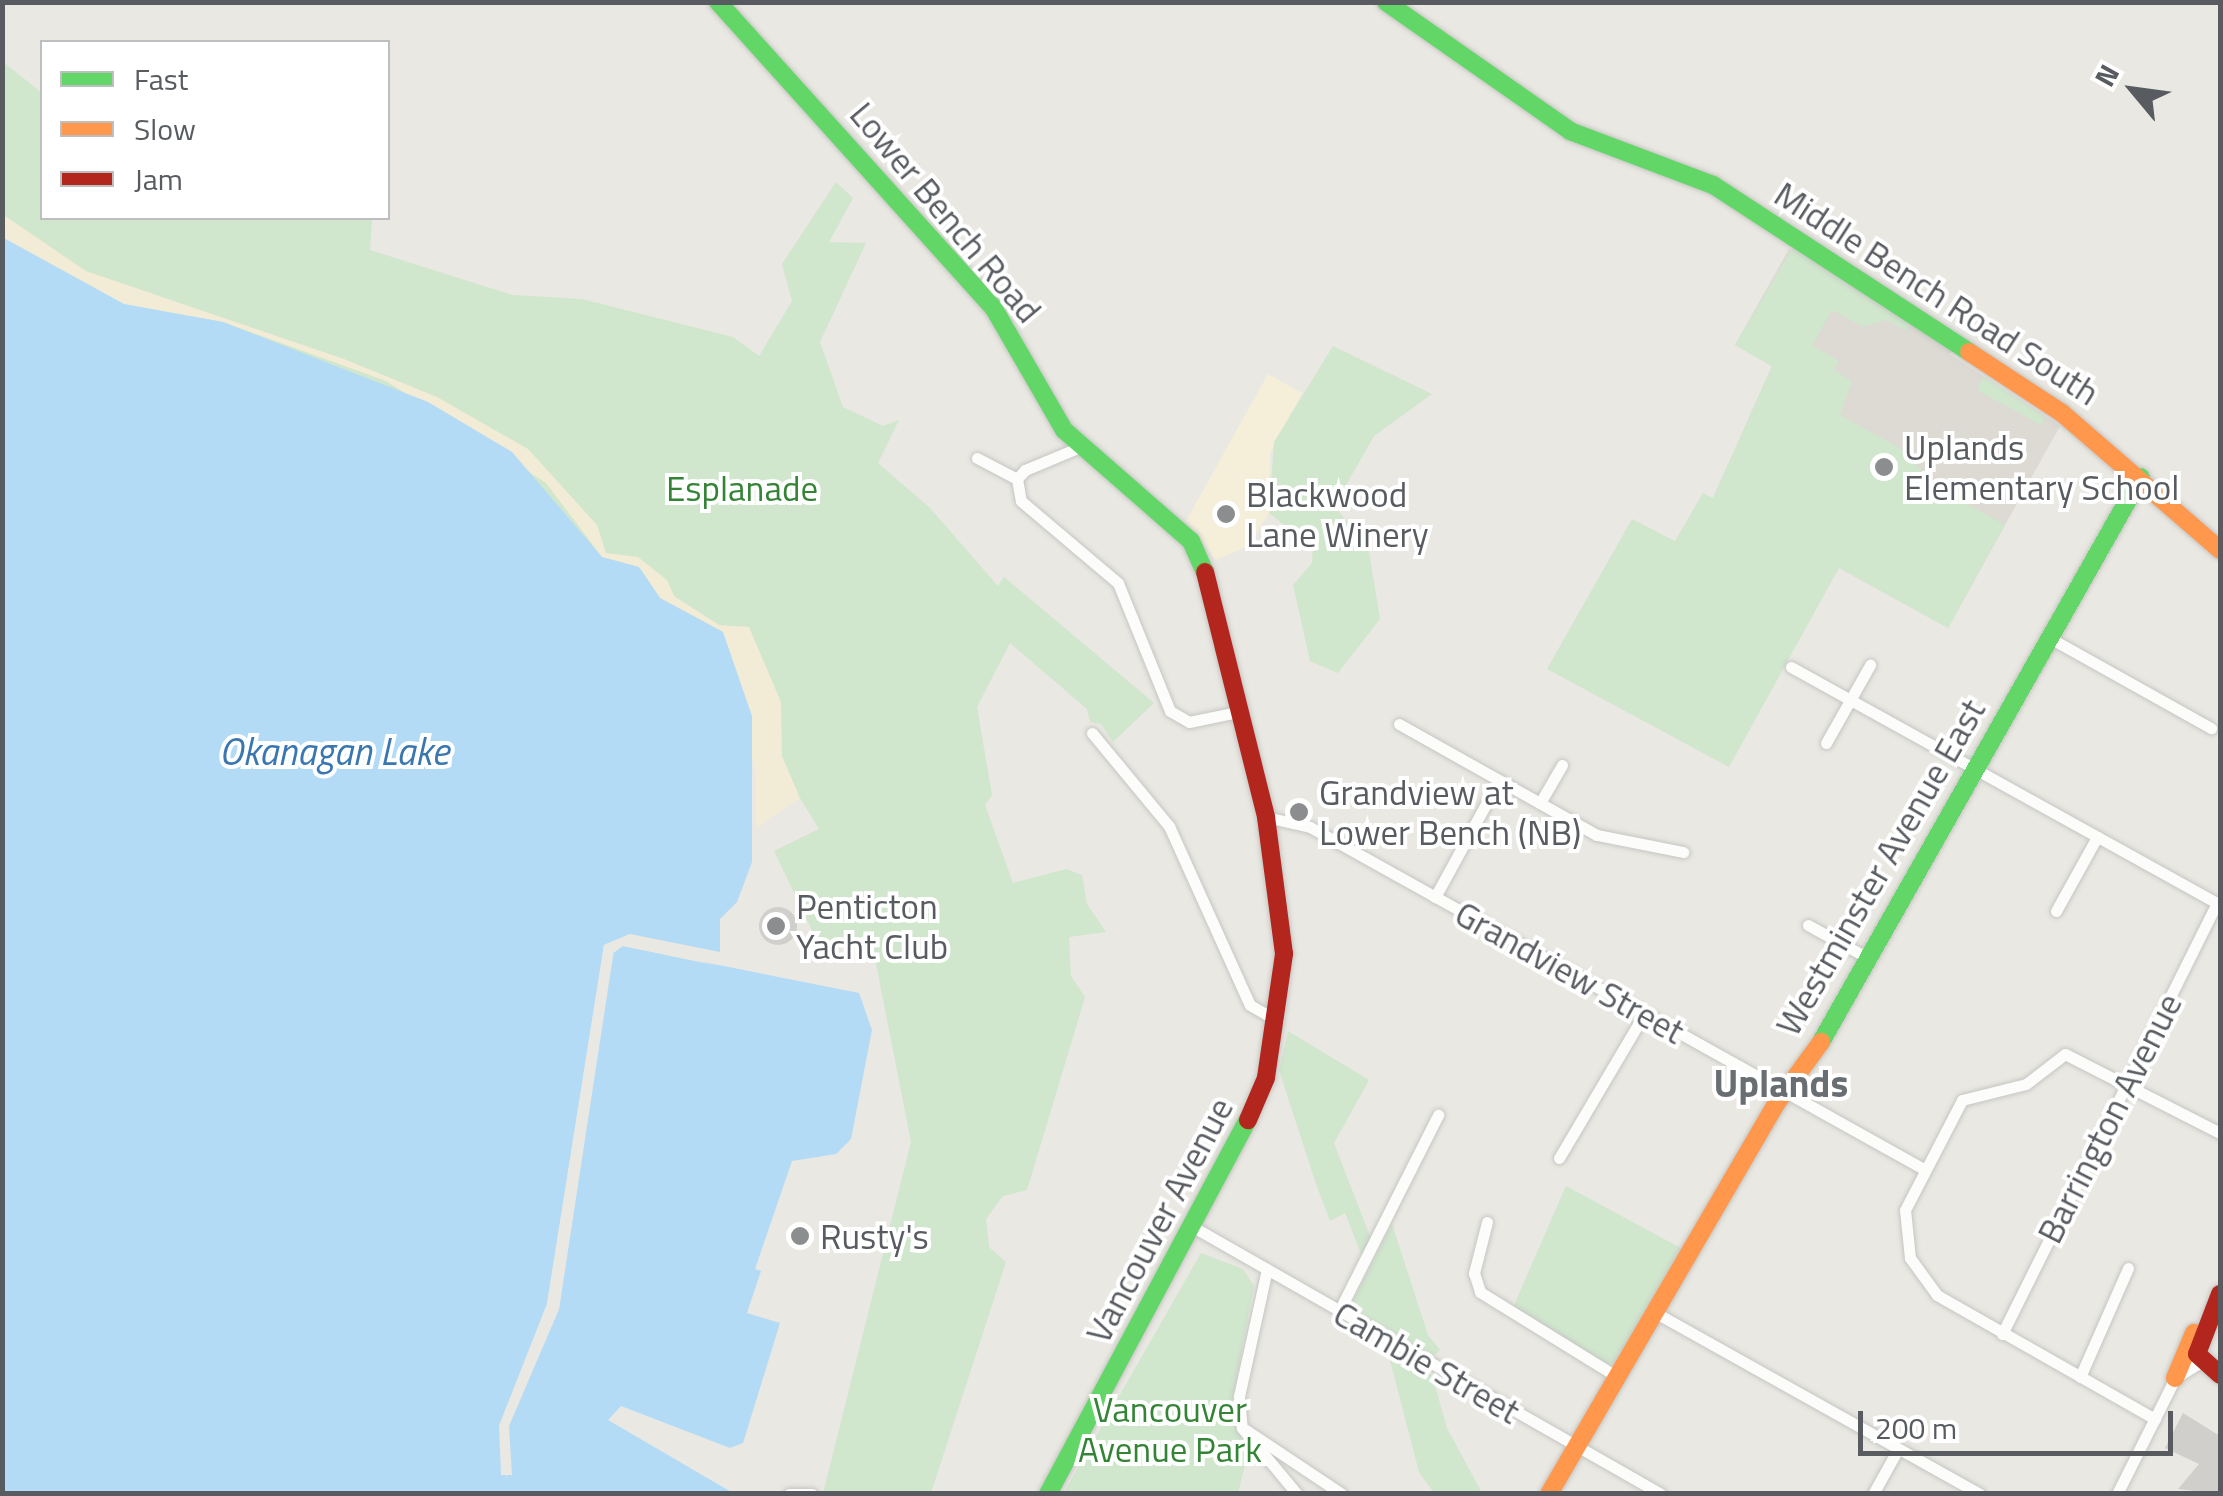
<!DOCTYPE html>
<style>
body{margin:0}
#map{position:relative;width:2223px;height:1496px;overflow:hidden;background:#e9e8e2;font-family:"Titillium Web",sans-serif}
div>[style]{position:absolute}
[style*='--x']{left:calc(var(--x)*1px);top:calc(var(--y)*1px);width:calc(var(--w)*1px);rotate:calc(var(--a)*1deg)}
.commercial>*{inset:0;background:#f5eed9}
.education>*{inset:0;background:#dcdad2}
.green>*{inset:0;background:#d0e6cd}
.sand>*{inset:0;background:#f2ebd6}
.water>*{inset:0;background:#b3dbf6}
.pier>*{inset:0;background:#e9e8e2}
.building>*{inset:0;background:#d0cfcc}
.round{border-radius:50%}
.roads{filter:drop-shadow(0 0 2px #c5c5c3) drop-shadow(0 0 2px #c5c5c3)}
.street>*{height:11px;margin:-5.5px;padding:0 5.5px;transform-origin:5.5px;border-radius:5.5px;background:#fcfcfb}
.fast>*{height:18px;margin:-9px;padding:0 9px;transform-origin:9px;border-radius:9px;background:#63d668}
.slow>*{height:18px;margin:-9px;padding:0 9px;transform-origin:9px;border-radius:9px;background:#ff974d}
.jam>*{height:18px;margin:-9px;padding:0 9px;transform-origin:9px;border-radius:9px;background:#b3261e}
.dots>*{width:28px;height:28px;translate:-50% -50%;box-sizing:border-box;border:5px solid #fff;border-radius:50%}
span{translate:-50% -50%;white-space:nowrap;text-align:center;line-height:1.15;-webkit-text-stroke:8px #fff;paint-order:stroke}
.street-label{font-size:35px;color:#585c61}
.poi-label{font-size:35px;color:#585c61}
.left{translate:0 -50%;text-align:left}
.park-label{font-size:35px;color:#348436}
.water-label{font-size:38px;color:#3a77b0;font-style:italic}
.neighbourhood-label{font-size:38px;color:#696e73;font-weight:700}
.frame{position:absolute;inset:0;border:5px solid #585c61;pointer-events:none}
.legend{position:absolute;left:40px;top:40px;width:350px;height:180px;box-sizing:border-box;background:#fff;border:2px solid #bcbec0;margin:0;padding:12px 18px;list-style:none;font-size:30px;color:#585c61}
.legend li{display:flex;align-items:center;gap:20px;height:50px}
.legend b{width:50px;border:2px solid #bcbec0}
.north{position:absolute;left:2083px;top:40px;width:100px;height:100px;-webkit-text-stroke:8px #fff;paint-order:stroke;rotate:299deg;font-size:28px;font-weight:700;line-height:40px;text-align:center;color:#585c61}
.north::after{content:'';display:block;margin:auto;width:35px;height:45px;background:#585c61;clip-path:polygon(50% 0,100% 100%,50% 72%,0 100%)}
.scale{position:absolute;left:1858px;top:1411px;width:315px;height:45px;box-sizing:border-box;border:5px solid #585c61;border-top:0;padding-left:12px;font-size:30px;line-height:35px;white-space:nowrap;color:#585c61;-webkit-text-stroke:8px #fff;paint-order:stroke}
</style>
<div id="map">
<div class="commercial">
<div style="clip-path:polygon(1268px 374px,1302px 393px,1270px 453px,1269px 513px,1248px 546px,1216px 560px,1186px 521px)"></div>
</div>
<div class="education">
<div style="clip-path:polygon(1789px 249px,1954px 350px,1949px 354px,2060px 426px,1948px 628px,1713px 498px,1772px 366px,1735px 345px)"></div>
</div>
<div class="green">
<div style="clip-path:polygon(2px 61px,42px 93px,42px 218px,372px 218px,370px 250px,512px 295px,582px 299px,733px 337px,759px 356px,792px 301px,782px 264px,836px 182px,853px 198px,829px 242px,866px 243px,820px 342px,843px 407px,883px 426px,899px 420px,878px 463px,930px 508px,998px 586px,1004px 577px,1154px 703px,1113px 742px,1101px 724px,1090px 722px,1087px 709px,1010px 643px,977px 707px,992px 795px,985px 805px,1013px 883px,1066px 869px,1082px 875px,1087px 904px,1106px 932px,1069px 937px,1071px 976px,1085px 997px,1027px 1190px,1003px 1196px,986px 1219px,989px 1247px,1006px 1262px,931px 1493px,823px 1493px,911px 1142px,870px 933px,824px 955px,774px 851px,819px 829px,800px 798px,619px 565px,209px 323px,3px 237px)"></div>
<div style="clip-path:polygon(1793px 247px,1911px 324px,1907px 331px,1886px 320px,1863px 327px,1832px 310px,1812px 345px,1839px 361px,1834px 370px,1852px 381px,1840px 415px,1900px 448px,1935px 486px,2005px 525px,1948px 628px,1839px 568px,1729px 767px,1547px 669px,1632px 519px,1675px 541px,1703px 493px,1713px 498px,1772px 366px,1735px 345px)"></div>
<div style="clip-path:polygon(1333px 346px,1432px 394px,1374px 436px,1334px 506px,1368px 546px,1380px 619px,1338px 673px,1310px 661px,1293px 585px,1312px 563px,1313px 547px,1269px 513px,1274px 442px)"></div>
<div style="clip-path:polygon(1983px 376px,2045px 417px,2041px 425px,1977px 390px)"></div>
<div style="clip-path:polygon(1288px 1031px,1369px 1080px,1334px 1143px,1371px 1239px,1361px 1254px,1345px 1213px,1330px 1221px,1316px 1184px,1279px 1070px)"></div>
<div style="clip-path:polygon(1566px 1186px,1688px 1252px,1616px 1363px,1604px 1364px,1511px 1312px)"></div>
<div style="clip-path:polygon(1392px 1224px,1428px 1335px,1440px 1350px,1429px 1360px,1361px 1319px,1352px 1303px)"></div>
<div style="clip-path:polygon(1201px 1253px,1243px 1269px,1254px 1286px,1231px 1407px,1247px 1457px,1238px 1493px,1063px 1494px)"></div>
<div style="clip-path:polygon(1387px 1349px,1432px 1375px,1447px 1428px,1482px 1493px,1434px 1493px,1419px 1472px)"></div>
</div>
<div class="sand">
<div style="clip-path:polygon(2px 214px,86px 271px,344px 359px,437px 397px,528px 449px,597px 525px,606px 553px,638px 557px,667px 580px,674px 596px,719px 625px,749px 627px,781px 702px,782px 756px,800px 798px,756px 828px,756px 775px,723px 632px,660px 598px,639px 567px,602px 557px,546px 483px,386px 381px,223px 322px,124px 304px,36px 262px,3px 237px)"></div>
</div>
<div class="water">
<div style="clip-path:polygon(2px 237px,124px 304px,223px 322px,428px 402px,512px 452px,602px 557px,639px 567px,660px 598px,723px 632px,752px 716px,752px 862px,737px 902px,720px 919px,720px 952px,630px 934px,604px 945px,547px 1304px,499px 1426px,501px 1475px,512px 1475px,509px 1426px,559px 1309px,614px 950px,623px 946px,859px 993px,872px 1030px,851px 1139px,836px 1154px,792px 1161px,755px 1269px,761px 1271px,747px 1313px,780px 1323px,743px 1443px,730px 1448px,621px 1406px,608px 1420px,733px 1493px,3px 1493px)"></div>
</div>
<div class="pier">
<div style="clip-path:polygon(630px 934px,719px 957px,630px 939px,616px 941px,611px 944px,609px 949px,624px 941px,718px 966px,623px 946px,612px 954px,559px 1309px,509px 1425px,507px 1479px,499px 1426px,547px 1304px,604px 945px)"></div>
</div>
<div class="building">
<div class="round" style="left:1212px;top:500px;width:28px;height:28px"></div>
<div class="round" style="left:759px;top:907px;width:38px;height:38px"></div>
<div style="clip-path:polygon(2183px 1413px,2220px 1436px,2220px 1494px,2178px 1489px,2199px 1464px,2165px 1448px)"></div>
</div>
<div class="roads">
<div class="street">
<div style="--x:1080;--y:447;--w:60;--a:157.3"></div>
<div style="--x:1025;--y:470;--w:12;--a:132"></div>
<div style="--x:1017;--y:479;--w:22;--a:80"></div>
<div style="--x:1021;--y:501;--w:127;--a:40.2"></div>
<div style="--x:1118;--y:583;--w:138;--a:67.9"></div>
<div style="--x:1170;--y:711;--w:22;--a:30"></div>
<div style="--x:1189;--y:722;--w:54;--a:-11.7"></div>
<div style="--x:977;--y:458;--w:45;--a:27.7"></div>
<div style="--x:2048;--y:637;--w:187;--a:29.2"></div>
<div style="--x:1791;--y:667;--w:491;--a:29"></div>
<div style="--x:1399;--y:724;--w:227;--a:29.3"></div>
<div style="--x:1597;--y:835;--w:88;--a:11.2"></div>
<div style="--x:1092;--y:733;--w:121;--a:50.4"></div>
<div style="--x:1169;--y:826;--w:196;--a:65.7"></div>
<div style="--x:1250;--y:1005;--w:32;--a:30"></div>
<div style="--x:1826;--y:743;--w:90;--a:-60.6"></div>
<div style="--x:1540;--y:803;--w:44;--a:-59.9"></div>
<div style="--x:1266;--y:817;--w:45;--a:12.8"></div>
<div style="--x:1310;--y:827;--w:701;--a:29.13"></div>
<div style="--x:1435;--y:897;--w:133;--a:-61.3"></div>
<div style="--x:2056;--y:911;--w:85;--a:-61"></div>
<div style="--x:1808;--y:925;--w:68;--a:28.8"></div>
<div style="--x:1559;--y:1158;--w:167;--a:-59.4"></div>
<div style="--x:1487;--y:1222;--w:53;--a:104.3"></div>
<div style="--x:1474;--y:1273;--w:20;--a:72"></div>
<div style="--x:1480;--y:1292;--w:160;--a:31.7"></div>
<div style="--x:1195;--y:1228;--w:537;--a:29.72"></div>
<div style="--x:1267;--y:1269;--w:130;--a:102.4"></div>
<div style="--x:1239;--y:1396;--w:32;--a:85"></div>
<div style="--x:1242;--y:1428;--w:86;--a:50.2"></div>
<div style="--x:1339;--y:1311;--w:220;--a:-63.2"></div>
<div style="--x:1656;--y:1313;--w:371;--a:29.2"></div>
<div style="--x:2002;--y:1334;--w:482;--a:-63.5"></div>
<div style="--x:2080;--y:1377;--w:119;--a:-66.2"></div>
<div style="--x:2155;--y:1419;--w:251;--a:-150.4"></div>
<div style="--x:1937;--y:1295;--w:46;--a:-126.1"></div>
<div style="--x:1910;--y:1258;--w:48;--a:-95.9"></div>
<div style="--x:1905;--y:1210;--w:124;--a:-62.6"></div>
<div style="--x:1962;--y:1100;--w:66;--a:-14"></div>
<div style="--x:2026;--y:1084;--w:49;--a:-37.6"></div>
<div style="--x:2065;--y:1054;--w:174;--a:27"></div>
<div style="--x:1246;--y:1430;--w:115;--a:33.7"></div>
<div style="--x:789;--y:1494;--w:23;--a:0"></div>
<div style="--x:1873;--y:1494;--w:51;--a:-60.9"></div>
<div style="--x:2117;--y:1494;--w:130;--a:-63.4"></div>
<div style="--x:2175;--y:1378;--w:31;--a:-32"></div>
</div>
<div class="fast">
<div style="--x:718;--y:2;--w:411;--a:48"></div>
<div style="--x:993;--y:307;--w:142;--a:60"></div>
<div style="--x:1064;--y:430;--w:169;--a:41.2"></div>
<div style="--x:1191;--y:541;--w:34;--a:66"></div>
<div style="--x:1386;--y:2;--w:225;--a:35"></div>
<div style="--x:1570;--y:131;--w:153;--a:20.7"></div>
<div style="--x:1713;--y:185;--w:306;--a:33.1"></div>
<div style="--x:1821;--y:1042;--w:649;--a:-60.47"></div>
<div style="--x:1048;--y:1494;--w:424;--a:-61.9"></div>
</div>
<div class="slow">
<div style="--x:1969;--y:352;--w:111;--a:33.3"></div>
<div style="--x:2062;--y:413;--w:209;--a:40.9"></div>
<div style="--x:2175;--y:1378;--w:49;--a:-67.1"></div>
<div style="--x:1549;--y:1494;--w:451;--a:-59.8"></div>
<div style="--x:1776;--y:1104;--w:77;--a:-54"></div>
</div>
<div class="jam">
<div style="--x:1205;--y:572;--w:252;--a:76"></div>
<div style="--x:1266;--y:817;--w:138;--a:82.5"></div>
<div style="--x:1284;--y:954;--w:125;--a:98.3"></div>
<div style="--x:1266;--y:1078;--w:46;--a:113.2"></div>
<div style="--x:2220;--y:1294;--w:64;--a:111"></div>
<div style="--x:2197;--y:1354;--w:31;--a:42"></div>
</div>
</div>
<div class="dots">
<div style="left:1884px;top:467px;background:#8b8d8e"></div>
<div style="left:1226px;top:514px;background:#8b8d8e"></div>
<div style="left:1299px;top:812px;background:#8b8d8e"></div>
<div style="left:776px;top:926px;background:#8b8d8e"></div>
<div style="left:800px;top:1236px;background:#8b8d8e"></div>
</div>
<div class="street-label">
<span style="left:946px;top:212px;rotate:50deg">Lower Bench Road</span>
<span style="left:1937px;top:293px;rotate:33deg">Middle Bench Road South</span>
<span style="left:1880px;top:867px;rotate:-60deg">Westminster Avenue East</span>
<span style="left:1570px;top:972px;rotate:29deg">Grandview Street</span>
<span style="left:2109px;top:1118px;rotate:-63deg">Barrington Avenue</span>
<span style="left:1159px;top:1220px;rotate:-62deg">Vancouver Avenue</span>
<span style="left:1427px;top:1362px;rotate:30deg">Cambie Street</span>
</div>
<div class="poi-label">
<span class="left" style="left:1904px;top:467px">Uplands<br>Elementary School</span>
<span class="left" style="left:1246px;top:514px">Blackwood<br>Lane Winery</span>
<span class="left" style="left:1319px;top:812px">Grandview at<br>Lower Bench (NB)</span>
<span class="left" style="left:796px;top:926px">Penticton<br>Yacht Club</span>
<span class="left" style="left:820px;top:1236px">Rusty's</span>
</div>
<div class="park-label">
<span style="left:742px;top:488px">Esplanade</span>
<span style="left:1170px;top:1429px">Vancouver<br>Avenue Park</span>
</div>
<div class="water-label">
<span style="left:334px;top:752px">Okanagan Lake</span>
</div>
<div class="neighbourhood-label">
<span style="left:1781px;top:1084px">Uplands</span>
</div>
<div class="frame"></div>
<ul class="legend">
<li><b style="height:12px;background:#63d668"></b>Fast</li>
<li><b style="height:12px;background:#ff974d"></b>Slow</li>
<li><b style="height:12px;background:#b3261e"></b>Jam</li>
</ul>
<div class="north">N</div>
<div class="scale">200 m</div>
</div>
